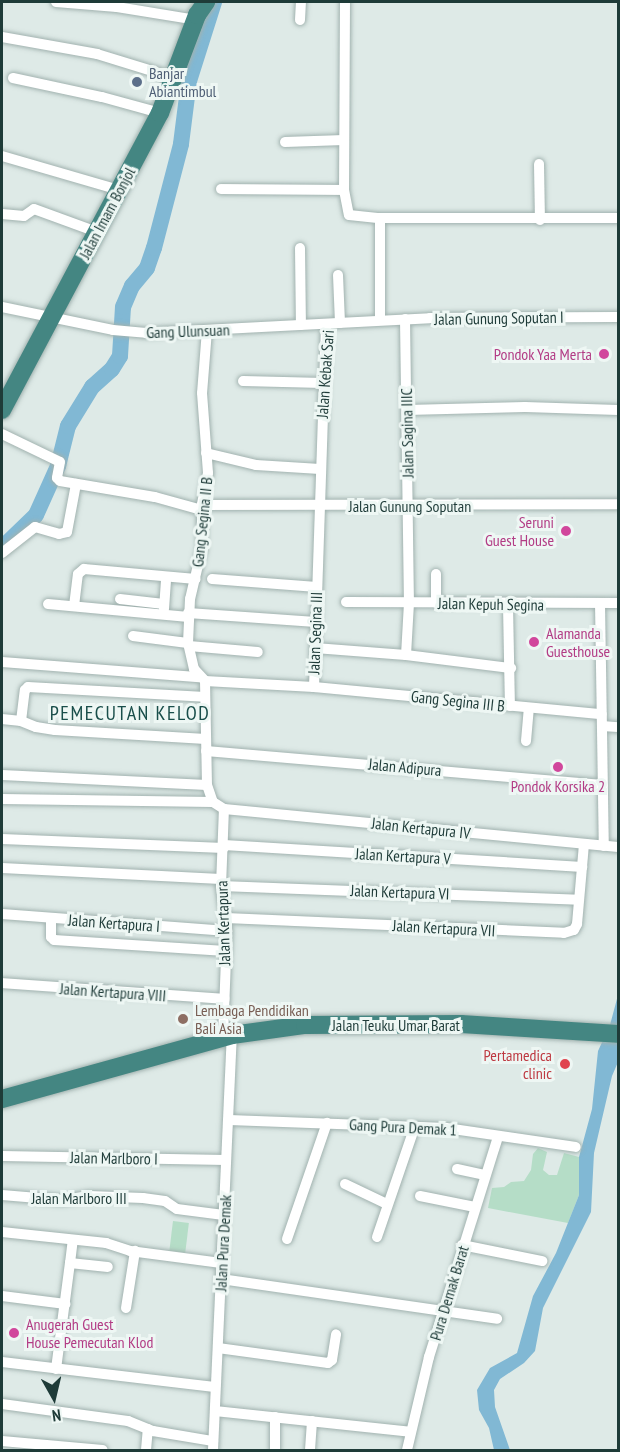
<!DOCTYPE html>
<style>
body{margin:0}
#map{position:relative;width:620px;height:1452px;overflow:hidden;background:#deeae7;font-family:"PT Sans Narrow",sans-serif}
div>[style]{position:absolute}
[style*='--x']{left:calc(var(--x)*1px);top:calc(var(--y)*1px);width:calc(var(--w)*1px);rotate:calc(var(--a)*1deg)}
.green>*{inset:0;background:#b5ddc7;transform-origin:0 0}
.water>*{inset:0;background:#81b8d4}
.river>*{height:16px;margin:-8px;padding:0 8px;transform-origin:8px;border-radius:8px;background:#81b8d4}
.roads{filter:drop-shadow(0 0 2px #a1b2af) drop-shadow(0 0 2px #a1b2af)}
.minor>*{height:10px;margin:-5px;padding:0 5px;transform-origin:5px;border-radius:5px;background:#fff}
.trunk>*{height:18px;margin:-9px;padding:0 9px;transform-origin:9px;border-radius:9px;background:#448682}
.dots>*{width:16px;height:16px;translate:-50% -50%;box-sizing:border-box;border:3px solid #eef7f4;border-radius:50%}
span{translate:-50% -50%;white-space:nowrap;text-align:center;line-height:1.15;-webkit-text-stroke:6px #eef7f4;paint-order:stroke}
.service-label{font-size:16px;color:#4e5e75}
.left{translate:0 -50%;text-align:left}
.street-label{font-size:16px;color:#1e3b38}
.hotel-label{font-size:16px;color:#b23c85}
.right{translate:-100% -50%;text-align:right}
.education-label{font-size:16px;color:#785e54}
.health-label{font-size:16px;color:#be3a42}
.quarter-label{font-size:20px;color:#194e4a;letter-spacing:1.5px}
.frame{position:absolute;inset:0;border:3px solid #1e3b38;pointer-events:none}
.north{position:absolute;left:24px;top:1368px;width:60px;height:60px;-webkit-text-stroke:4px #eef7f4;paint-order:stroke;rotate:172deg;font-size:16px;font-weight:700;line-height:24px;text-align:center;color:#1e3b38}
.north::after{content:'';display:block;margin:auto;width:21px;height:27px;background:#1e3b38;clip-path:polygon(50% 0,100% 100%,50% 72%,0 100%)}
</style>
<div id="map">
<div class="green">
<div style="clip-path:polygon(538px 1148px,547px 1152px,543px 1170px,549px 1175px,557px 1175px,564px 1153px,579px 1157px,579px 1195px,568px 1223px,488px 1208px,492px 1188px,504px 1187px,511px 1182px,524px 1181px,531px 1170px,533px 1154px)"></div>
<div style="left:173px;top:1221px;width:16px;height:30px;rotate:7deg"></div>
</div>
<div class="water">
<div style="clip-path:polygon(618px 995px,618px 1062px,612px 1076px,594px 1153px,591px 1212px,543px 1308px,535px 1351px,524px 1363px,500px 1379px,494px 1390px,495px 1407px,510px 1450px,494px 1450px,489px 1428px,479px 1410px,477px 1390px,490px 1368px,517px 1353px,533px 1296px,556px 1253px,579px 1195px,579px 1157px,592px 1109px,598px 1051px,610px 1025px)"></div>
</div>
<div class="river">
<div style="--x:7;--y:543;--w:40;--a:-44"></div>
<div style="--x:36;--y:515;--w:54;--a:-65.8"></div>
<div style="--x:58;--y:466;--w:41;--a:-76"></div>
<div style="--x:68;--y:426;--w:46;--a:-58.4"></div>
<div style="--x:92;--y:387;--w:27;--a:-42"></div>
<div style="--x:112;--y:369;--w:15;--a:-58"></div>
<div style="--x:120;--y:356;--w:49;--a:-86.5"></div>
<div style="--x:123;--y:307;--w:23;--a:-67"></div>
<div style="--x:132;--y:286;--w:23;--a:-50"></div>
<div style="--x:147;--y:268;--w:21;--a:-71"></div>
<div style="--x:154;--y:248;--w:107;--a:-75.4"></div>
<div style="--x:181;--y:144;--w:64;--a:-82.8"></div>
<div style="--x:189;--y:81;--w:83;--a:-72.4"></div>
</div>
<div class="roads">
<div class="minor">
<div style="--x:56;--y:2;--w:61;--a:4.7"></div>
<div style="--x:117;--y:7;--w:80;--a:9.3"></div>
<div style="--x:345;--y:2;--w:188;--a:90.3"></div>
<div style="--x:344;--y:190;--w:25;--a:79"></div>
<div style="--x:349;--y:215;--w:31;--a:6"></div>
<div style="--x:380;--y:218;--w:238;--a:0"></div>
<div style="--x:300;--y:20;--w:18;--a:-87"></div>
<div style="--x:2;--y:37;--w:97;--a:10.1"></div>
<div style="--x:97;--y:54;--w:82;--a:17.1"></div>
<div style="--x:13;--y:78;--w:91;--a:12.1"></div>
<div style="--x:102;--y:97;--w:60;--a:15.4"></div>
<div style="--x:285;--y:142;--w:59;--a:-1.9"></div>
<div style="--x:2;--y:156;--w:122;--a:16.2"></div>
<div style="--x:539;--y:164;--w:56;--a:89"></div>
<div style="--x:221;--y:189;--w:123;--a:0.5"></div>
<div style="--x:2;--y:214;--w:22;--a:5"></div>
<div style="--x:24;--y:216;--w:12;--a:-35"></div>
<div style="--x:34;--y:209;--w:67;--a:20.1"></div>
<div style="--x:380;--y:218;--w:102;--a:90"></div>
<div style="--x:300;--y:248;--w:77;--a:89.3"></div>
<div style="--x:338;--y:275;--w:48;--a:87.6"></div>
<div style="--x:2;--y:307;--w:113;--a:11.7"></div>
<div style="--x:113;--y:330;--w:33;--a:5"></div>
<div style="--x:146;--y:333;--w:284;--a:-3"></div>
<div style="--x:430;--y:318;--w:188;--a:-0.3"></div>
<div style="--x:405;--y:319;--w:284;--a:89.2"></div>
<div style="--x:409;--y:603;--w:52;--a:93.3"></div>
<div style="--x:207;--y:330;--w:63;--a:94.5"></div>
<div style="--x:202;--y:393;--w:80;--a:85.7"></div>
<div style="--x:208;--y:473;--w:33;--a:101"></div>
<div style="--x:202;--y:505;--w:43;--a:90"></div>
<div style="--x:202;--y:548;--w:52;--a:103.2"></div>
<div style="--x:190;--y:599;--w:44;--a:92.6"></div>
<div style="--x:188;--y:643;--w:27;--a:77"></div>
<div style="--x:194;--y:669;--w:16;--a:47"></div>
<div style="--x:205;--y:681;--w:104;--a:88.9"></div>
<div style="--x:207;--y:785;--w:18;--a:71"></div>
<div style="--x:213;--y:802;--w:13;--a:32"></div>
<div style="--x:224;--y:809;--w:396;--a:5.5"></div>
<div style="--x:243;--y:381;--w:80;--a:1.4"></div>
<div style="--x:407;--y:410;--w:118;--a:-1.5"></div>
<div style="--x:525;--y:407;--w:93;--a:1.8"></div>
<div style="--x:2;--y:434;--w:64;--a:25.8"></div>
<div style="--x:60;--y:462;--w:16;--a:101"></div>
<div style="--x:57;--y:478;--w:4;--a:45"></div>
<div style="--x:60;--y:481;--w:96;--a:9.6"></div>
<div style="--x:155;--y:497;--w:49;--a:15.5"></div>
<div style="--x:206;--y:453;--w:51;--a:13.5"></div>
<div style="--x:256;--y:465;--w:64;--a:3.6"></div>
<div style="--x:202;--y:505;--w:416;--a:-0.1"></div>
<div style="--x:2;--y:553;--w:42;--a:-38.2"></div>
<div style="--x:35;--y:527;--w:25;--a:16"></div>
<div style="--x:59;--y:534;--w:8;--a:-14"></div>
<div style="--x:67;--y:532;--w:49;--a:-79.4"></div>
<div style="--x:212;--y:579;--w:105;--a:4.4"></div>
<div style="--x:120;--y:599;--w:44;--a:6.5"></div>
<div style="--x:346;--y:602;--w:272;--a:0.2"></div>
<div style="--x:436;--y:603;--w:29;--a:-90"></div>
<div style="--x:600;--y:603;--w:243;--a:89.1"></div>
<div style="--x:48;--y:604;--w:141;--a:5.3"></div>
<div style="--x:508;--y:605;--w:101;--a:88.9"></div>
<div style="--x:74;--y:606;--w:32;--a:-83"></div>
<div style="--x:78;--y:574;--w:8;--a:-40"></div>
<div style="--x:84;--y:569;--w:112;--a:5.1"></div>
<div style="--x:164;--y:609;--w:32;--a:-86"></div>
<div style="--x:188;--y:613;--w:128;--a:4"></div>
<div style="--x:133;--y:636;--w:55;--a:7.3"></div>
<div style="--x:189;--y:646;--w:69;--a:5"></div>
<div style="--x:315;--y:648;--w:91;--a:4.4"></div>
<div style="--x:406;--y:655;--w:106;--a:7.1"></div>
<div style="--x:2;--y:662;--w:198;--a:4.4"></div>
<div style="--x:205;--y:681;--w:109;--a:3.2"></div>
<div style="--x:314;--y:687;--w:289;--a:5.4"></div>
<div style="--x:314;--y:687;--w:363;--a:-88.1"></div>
<div style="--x:2;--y:719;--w:19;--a:6"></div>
<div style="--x:21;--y:721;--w:16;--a:22"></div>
<div style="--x:36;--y:727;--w:19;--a:9"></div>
<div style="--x:55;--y:730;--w:151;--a:3.4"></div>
<div style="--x:21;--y:721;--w:31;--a:-83"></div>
<div style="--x:25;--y:690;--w:4;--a:-45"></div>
<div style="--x:28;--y:687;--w:177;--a:3.2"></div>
<div style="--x:602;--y:726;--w:16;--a:4"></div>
<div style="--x:526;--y:741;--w:33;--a:-85"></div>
<div style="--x:206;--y:751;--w:398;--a:4.9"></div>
<div style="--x:2;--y:775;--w:205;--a:2.8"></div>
<div style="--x:2;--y:799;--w:211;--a:0.8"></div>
<div style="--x:2;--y:839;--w:222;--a:2.3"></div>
<div style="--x:224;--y:845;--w:359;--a:3.5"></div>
<div style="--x:2;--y:868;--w:219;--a:2.9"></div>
<div style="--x:221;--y:886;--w:358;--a:2.2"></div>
<div style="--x:2;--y:914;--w:226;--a:4.3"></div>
<div style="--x:51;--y:918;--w:19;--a:90"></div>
<div style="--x:51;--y:937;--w:4;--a:45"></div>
<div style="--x:54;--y:940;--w:172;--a:3.7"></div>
<div style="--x:226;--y:918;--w:338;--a:2.5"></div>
<div style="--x:564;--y:933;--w:10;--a:-17"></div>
<div style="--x:574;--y:930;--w:7;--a:-63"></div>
<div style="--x:577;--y:924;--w:80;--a:-85"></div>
<div style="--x:2;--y:983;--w:223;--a:4.1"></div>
<div style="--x:223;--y:1037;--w:106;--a:-87.8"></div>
<div style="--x:227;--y:931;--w:45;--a:-97.6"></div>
<div style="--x:221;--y:886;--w:77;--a:-87.8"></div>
<div style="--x:229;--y:1120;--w:217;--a:2.1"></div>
<div style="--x:446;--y:1128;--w:131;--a:8.3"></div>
<div style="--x:2;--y:1156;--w:224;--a:1"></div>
<div style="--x:457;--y:1169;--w:29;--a:12"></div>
<div style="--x:345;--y:1184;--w:47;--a:25.5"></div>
<div style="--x:2;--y:1195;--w:60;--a:4.8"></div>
<div style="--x:62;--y:1200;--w:27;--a:-8"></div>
<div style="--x:89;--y:1196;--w:54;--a:2.1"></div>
<div style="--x:143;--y:1198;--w:22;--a:8"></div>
<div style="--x:165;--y:1201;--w:14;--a:34"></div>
<div style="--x:177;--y:1209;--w:47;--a:7.3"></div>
<div style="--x:420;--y:1196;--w:56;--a:11.3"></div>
<div style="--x:2;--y:1232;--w:105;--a:6"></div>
<div style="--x:106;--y:1243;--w:25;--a:18"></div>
<div style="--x:130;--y:1251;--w:92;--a:7.5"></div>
<div style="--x:377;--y:1237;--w:117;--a:-71.1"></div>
<div style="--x:287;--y:1239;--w:123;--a:-71"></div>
<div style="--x:462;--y:1245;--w:82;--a:11.3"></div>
<div style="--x:70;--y:1263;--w:23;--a:-83"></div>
<div style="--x:221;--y:1279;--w:279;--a:8.2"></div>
<div style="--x:2;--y:1296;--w:64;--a:7.2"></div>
<div style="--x:126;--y:1308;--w:58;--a:-81"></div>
<div style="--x:218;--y:1348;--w:111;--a:7.8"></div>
<div style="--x:328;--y:1363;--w:5;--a:-37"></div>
<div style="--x:332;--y:1360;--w:26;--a:-81"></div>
<div style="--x:2;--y:1362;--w:214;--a:6.7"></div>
<div style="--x:56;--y:1369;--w:107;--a:-82.5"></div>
<div style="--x:70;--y:1263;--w:38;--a:6"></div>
<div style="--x:2;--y:1404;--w:127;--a:7.7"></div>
<div style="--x:128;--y:1421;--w:27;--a:22"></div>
<div style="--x:153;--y:1431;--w:61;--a:9.5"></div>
<div style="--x:215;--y:1411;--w:196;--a:6.1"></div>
<div style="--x:2;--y:1441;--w:101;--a:5.1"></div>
<div style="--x:146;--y:1450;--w:21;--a:-85"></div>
<div style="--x:213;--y:1450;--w:415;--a:-87.4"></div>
<div style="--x:275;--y:1450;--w:33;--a:-90"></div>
<div style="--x:310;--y:1450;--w:29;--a:-86"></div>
<div style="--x:407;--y:1450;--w:96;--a:-76.7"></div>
<div style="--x:429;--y:1357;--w:231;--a:-72.6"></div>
</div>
<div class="trunk">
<div style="--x:2;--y:410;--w:336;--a:-62"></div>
<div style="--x:160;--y:113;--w:105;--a:-69.3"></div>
<div style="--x:197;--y:15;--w:16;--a:-55"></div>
<div style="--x:2;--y:1099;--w:239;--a:-15.5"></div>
<div style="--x:232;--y:1035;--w:74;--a:-7.8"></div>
<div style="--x:305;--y:1025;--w:156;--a:-0.4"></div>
<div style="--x:461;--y:1024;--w:157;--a:3.6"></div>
</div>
</div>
<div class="dots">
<div style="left:137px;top:82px;background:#5c6f8a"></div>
<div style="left:604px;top:354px;background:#d1479c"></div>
<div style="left:566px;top:531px;background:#d1479c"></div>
<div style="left:534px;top:642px;background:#d1479c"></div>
<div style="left:558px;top:767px;background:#d1479c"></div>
<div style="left:183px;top:1019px;background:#8d6e63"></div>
<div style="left:565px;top:1064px;background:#e0444e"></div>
<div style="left:14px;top:1333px;background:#d1479c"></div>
</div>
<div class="service-label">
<span class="left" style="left:149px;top:82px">Banjar<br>Abiantimbul</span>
</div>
<div class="street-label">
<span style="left:107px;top:213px;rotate:-62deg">Jalan Imam Bonjol</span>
<span style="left:499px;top:318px;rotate:-1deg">Jalan Gunung Soputan I</span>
<span style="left:188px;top:331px;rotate:-2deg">Gang Ulunsuan</span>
<span style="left:325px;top:374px;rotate:-86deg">Jalan Kebak Sari</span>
<span style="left:407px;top:433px;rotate:-91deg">Jalan Sagina IIIC</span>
<span style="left:410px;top:506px">Jalan Gunung Soputan</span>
<span style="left:202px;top:522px;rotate:-84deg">Gang Segina II B</span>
<span style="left:491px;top:604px;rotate:1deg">Jalan Kepuh Segina</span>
<span style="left:315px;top:633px;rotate:-88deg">Jalan Segina III</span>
<span style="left:458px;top:701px;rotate:6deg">Gang Segina III B</span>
<span style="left:405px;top:767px;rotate:5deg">Jalan Adipura</span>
<span style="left:421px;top:828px;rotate:6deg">Jalan Kertapura IV</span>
<span style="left:403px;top:856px;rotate:3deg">Jalan Kertapura V</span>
<span style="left:400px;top:892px;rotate:2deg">Jalan Kertapura VI</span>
<span style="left:114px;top:923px;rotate:4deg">Jalan Kertapura I</span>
<span style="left:223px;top:923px;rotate:-92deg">Jalan Kertapura</span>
<span style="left:444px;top:928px;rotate:3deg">Jalan Kertapura VII</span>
<span style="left:113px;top:992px;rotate:4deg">Jalan Kertapura VIII</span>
<span style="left:396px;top:1025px">Jalan Teuku Umar Barat</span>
<span style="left:403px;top:1127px;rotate:3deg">Gang Pura Demak 1</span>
<span style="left:114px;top:1158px;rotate:1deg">Jalan Marlboro I</span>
<span style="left:79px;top:1198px">Jalan Marlboro III</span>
<span style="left:223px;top:1243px;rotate:-87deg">Jalan Pura Demak</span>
<span style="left:449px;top:1293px;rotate:-73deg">Pura Demak Barat</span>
</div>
<div class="hotel-label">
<span class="right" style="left:592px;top:354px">Pondok Yaa Merta</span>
<span class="right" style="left:554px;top:531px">Seruni<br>Guest House</span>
<span class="left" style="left:546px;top:642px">Alamanda<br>Guesthouse</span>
<span style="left:558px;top:786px">Pondok Korsika 2</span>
<span class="left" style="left:26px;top:1333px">Anugerah Guest<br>House Pemecutan Klod</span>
</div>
<div class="education-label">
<span class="left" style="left:195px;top:1019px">Lembaga Pendidikan<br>Bali Asia</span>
</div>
<div class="health-label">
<span class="right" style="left:552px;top:1064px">Pertamedica<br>clinic</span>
</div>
<div class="quarter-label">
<span style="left:130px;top:713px">PEMECUTAN KELOD</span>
</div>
<div class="frame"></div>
<div class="north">N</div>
</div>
